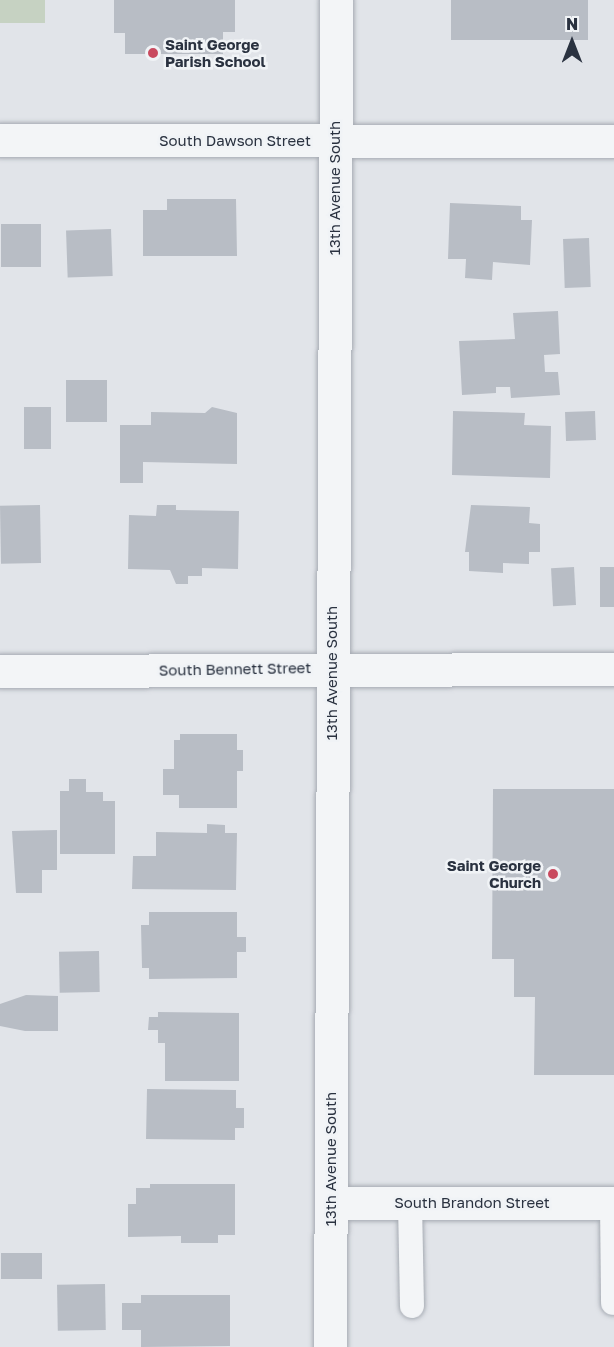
<!DOCTYPE html>
<style>
body{margin:0}
#map{position:relative;width:614px;height:1347px;overflow:hidden;background:#e1e4e9;font-family:"Golos Text",sans-serif}
div>[style]{position:absolute}
[style*='--x']{left:calc(var(--x)*1px);top:calc(var(--y)*1px);width:calc(var(--w)*1px);rotate:calc(var(--a)*1deg)}
.green>*{inset:0;background:#c6d2c2;transform-origin:0 0}
.building>*{inset:0;background:#b8bdc5;transform-origin:0 0}
.roads{filter:drop-shadow(0 0 2px #a6abb3) drop-shadow(0 0 2px #a6abb3)}
.service>*{height:24px;margin:-12px;padding:0 12px;transform-origin:12px;border-radius:12px;background:#f3f5f7}
.minor>*{height:33px;margin:-16.5px;padding:0 16.5px;transform-origin:16.5px;border-radius:16.5px;background:#f3f5f7}
.dots>*{width:16px;height:16px;translate:-50% -50%;box-sizing:border-box;border:3px solid #f0f3f6;border-radius:50%}
span{translate:-50% -50%;white-space:nowrap;text-align:center;line-height:1.15;-webkit-text-stroke:5px #f0f3f6;paint-order:stroke}
.poi-label{font-size:15px;color:#2a3240;font-weight:700}
.left{translate:0 -50%;text-align:left}
.right{translate:-100% -50%;text-align:right}
.street-label{font-size:15px;color:#2a3240}
.north{position:absolute;left:542px;top:12px;width:60px;height:60px;-webkit-text-stroke:4px #f0f3f6;paint-order:stroke;rotate:0deg;font-size:16px;font-weight:700;line-height:24px;text-align:center;color:#2a3240}
.north::after{content:'';display:block;margin:auto;width:21px;height:27px;background:#2a3240;clip-path:polygon(50% 0,100% 100%,50% 72%,0 100%)}
</style>
<div id="map">
<div class="green">
<div style="left:0;top:0;width:45px;height:23px"></div>
</div>
<div class="building">
<div style="clip-path:polygon(114px 0,235px 0,235px 32px,223px 32px,223px 54px,125px 54px,125px 33px,114px 33px)"></div>
<div style="left:451px;top:0;width:137px;height:40px"></div>
<div style="clip-path:polygon(167px 199px,236px 199px,237px 256px,143px 256px,143px 210px,167px 210px)"></div>
<div style="clip-path:polygon(450px 203px,521px 206px,521px 220px,532px 220px,530px 265px,493px 262px,492px 280px,465px 278px,466px 259px,448px 259px)"></div>
<div style="left:1px;top:224px;width:40px;height:43px"></div>
<div style="left:111px;top:229px;width:47px;height:45px;rotate:88deg"></div>
<div style="left:589px;top:238px;width:49px;height:26px;rotate:88deg"></div>
<div style="clip-path:polygon(558px 311px,560px 354px,544px 355px,545px 372px,558px 372px,560px 395px,511px 398px,510px 387px,496px 387px,496px 393px,462px 395px,459px 341px,515px 339px,513px 313px)"></div>
<div style="left:66px;top:380px;width:41px;height:42px"></div>
<div style="left:24px;top:407px;width:27px;height:42px"></div>
<div style="clip-path:polygon(212px 407px,237px 413px,237px 464px,143px 462px,143px 483px,120px 483px,120px 425px,151px 425px,151px 412px,205px 413px)"></div>
<div style="clip-path:polygon(453px 411px,525px 413px,524px 425px,551px 426px,550px 478px,452px 475px)"></div>
<div style="left:595px;top:411px;width:29px;height:30px;rotate:88deg"></div>
<div style="left:40px;top:505px;width:58px;height:40px;rotate:89deg"></div>
<div style="clip-path:polygon(157px 505px,176px 505px,176px 510px,239px 511px,238px 569px,202px 568px,202px 576px,188px 576px,188px 584px,176px 584px,170px 570px,128px 569px,129px 515px,156px 516px)"></div>
<div style="clip-path:polygon(471px 505px,530px 507px,529px 523px,540px 524px,540px 552px,529px 552px,529px 564px,503px 563px,503px 573px,469px 571px,469px 552px,465px 552px)"></div>
<div style="left:574px;top:567px;width:38px;height:23px;rotate:87deg"></div>
<div style="left:600px;top:567px;width:14px;height:40px"></div>
<div style="clip-path:polygon(180px 734px,237px 734px,237px 750px,243px 750px,243px 771px,237px 771px,237px 808px,179px 808px,179px 795px,163px 795px,163px 769px,174px 769px,174px 740px,180px 740px)"></div>
<div style="clip-path:polygon(69px 779px,86px 779px,86px 792px,103px 792px,103px 801px,115px 801px,115px 854px,60px 854px,60px 791px,69px 791px)"></div>
<div style="clip-path:polygon(493px 789px,614px 789px,614px 1075px,534px 1075px,535px 997px,514px 997px,514px 959px,492px 959px)"></div>
<div style="clip-path:polygon(207px 824px,225px 825px,225px 833px,237px 833px,236px 890px,132px 889px,133px 856px,156px 856px,156px 832px,207px 833px)"></div>
<div style="clip-path:polygon(57px 830px,57px 870px,42px 870px,42px 893px,16px 893px,12px 831px)"></div>
<div style="clip-path:polygon(149px 912px,237px 912px,237px 937px,246px 937px,246px 952px,237px 952px,237px 978px,149px 979px,149px 968px,142px 968px,141px 925px,149px 925px)"></div>
<div style="left:99px;top:951px;width:41px;height:40px;rotate:89deg"></div>
<div style="clip-path:polygon(26px 995px,58px 996px,58px 1031px,25px 1031px,0 1026px,0 1004px)"></div>
<div style="clip-path:polygon(158px 1012px,239px 1013px,239px 1081px,165px 1081px,165px 1043px,158px 1043px,158px 1030px,148px 1030px,149px 1017px,158px 1017px)"></div>
<div style="clip-path:polygon(147px 1089px,236px 1090px,236px 1108px,244px 1108px,244px 1128px,235px 1128px,235px 1140px,146px 1139px)"></div>
<div style="clip-path:polygon(150px 1184px,235px 1184px,235px 1235px,218px 1235px,218px 1243px,181px 1243px,181px 1236px,128px 1237px,128px 1204px,136px 1204px,136px 1188px,150px 1188px)"></div>
<div style="left:1px;top:1253px;width:41px;height:26px"></div>
<div style="left:105px;top:1284px;width:46px;height:48px;rotate:89deg"></div>
<div style="clip-path:polygon(141px 1295px,230px 1295px,230px 1346px,141px 1347px,141px 1330px,122px 1330px,122px 1303px,141px 1303px)"></div>
</div>
<div class="roads">
<div class="service">
<div style="--x:410;--y:1203;--w:103;--a:88.9"></div>
<div style="--x:612;--y:1203;--w:100;--a:89.4"></div>
</div>
<div class="minor">
<div style="--x:0;--y:140;--w:614;--a:0.09"></div>
<div style="--x:0;--y:671;--w:614;--a:-0.19"></div>
<div style="--x:331;--y:1203;--w:283;--a:0"></div>
<div style="--x:330;--y:1347;--w:1347;--a:-89.74"></div>
</div>
</div>
<div class="dots">
<div style="left:153px;top:53px;background:#c94a5f"></div>
<div style="left:553px;top:874px;background:#c94a5f"></div>
</div>
<div class="poi-label">
<span class="left" style="left:165px;top:53px">Saint George<br>Parish School</span>
<span class="right" style="left:541px;top:874px">Saint George<br>Church</span>
</div>
<div class="street-label">
<span style="left:235px;top:141px">South Dawson Street</span>
<span style="left:335px;top:188px;rotate:-90deg">13th Avenue South</span>
<span style="left:235px;top:669px;rotate:-1deg">South Bennett Street</span>
<span style="left:332px;top:673px;rotate:-90deg">13th Avenue South</span>
<span style="left:331px;top:1159px;rotate:-90deg">13th Avenue South</span>
<span style="left:472px;top:1203px">South Brandon Street</span>
</div>
<div class="north">N</div>
</div>
